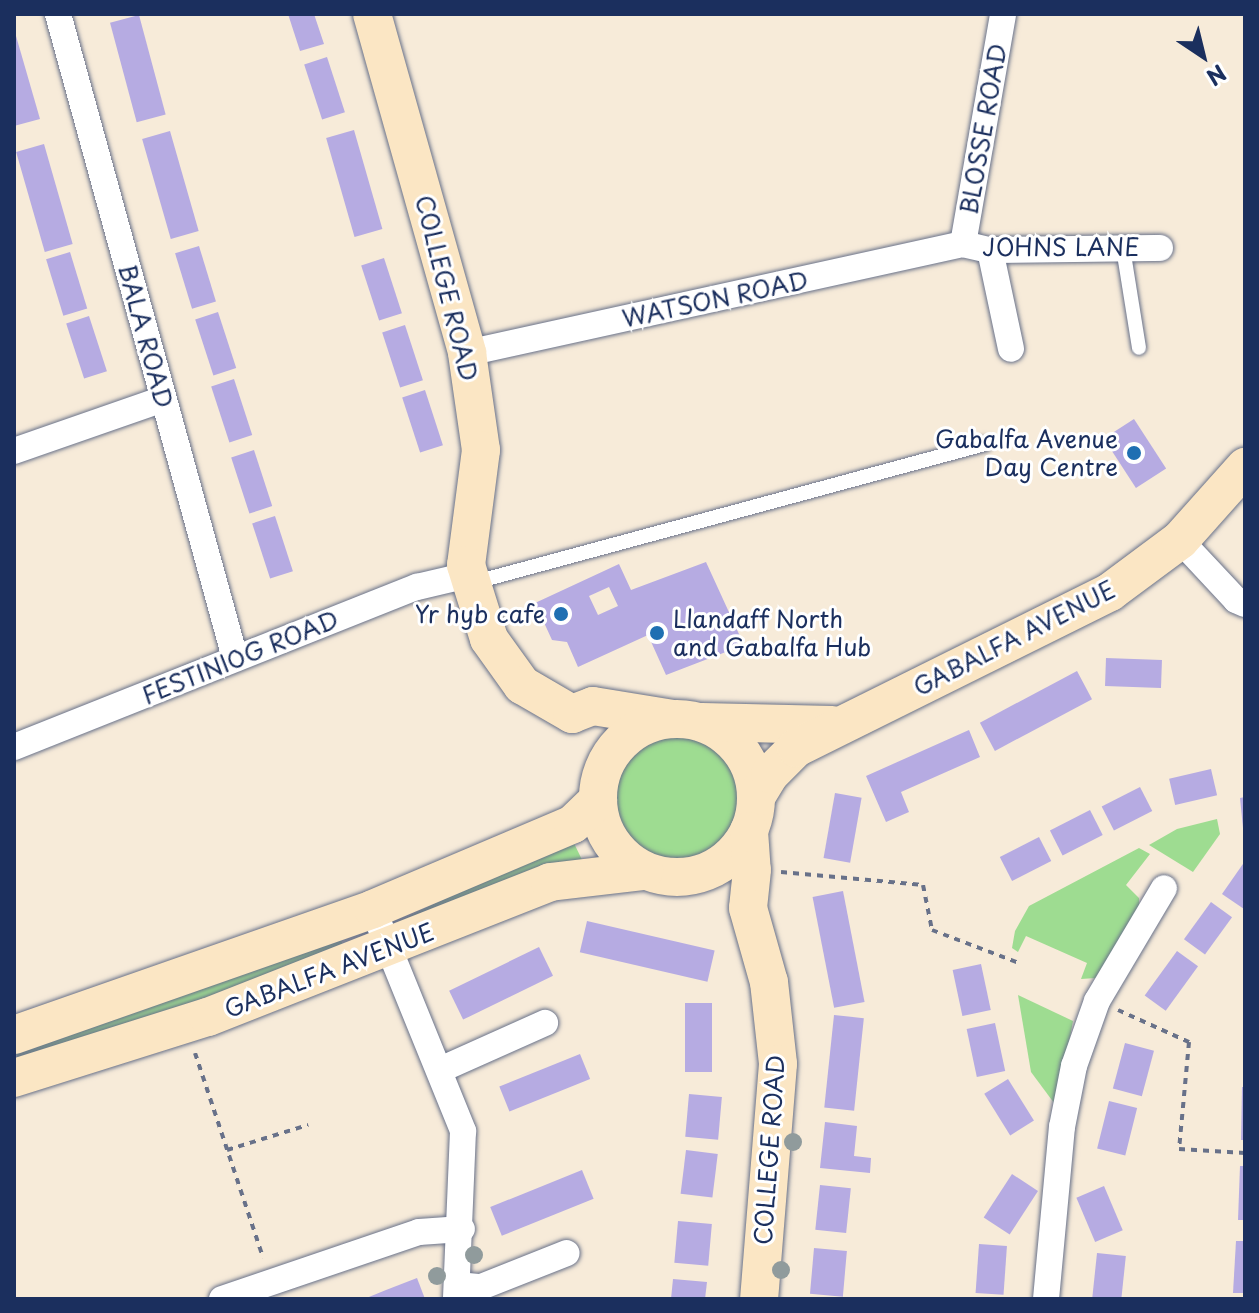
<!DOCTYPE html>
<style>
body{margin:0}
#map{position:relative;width:1259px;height:1313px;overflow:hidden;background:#f7ebd9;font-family:"Playpen Sans",sans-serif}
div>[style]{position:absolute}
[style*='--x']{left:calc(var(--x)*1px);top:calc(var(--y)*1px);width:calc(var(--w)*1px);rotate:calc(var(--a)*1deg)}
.green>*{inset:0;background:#9edc91;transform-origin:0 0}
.round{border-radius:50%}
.building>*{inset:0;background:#b6abe2;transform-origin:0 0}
.path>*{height:4px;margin-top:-2px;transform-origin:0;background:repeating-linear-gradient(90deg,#687189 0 6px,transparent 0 12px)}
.roads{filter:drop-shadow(0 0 2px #687189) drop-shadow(0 0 2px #687189)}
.lane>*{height:14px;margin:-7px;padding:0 7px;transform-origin:7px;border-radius:7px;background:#fff}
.street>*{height:26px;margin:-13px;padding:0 13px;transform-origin:13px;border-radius:13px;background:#fff}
.secondary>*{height:38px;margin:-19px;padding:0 19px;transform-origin:19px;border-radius:19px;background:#fbe6c4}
.secondary>.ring{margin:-19px;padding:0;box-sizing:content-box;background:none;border:38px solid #fbe6c4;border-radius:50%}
.trees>*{width:18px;height:18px;margin:-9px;border-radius:50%;background:#909b9c}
.dots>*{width:22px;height:22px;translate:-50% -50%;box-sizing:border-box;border:4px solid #fff;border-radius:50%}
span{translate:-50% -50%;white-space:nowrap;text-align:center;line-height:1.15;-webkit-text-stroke:6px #fff;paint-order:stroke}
.street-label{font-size:24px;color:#1b2f5e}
.poi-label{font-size:24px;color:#1b2f5e}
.right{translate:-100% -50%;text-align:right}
.left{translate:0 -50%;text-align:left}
.frame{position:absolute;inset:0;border:16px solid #1b2f5e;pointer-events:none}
.north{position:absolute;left:1163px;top:16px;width:80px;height:80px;-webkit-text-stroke:6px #fff;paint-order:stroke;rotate:145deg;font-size:22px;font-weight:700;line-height:32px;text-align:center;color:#1b2f5e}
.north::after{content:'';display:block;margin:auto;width:28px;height:36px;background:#1b2f5e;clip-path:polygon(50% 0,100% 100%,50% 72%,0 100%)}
</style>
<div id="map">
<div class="green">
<div class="round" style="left:614px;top:732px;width:130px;height:130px"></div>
<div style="clip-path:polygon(1217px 819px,1220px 834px,1193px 872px,1149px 845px,1177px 829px)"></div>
<div style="clip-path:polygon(571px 837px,585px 866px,399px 925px,397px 922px)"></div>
<div style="clip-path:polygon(1139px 848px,1150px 854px,1126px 885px,1139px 898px,1139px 910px,1096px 978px,1081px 979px,1087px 963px,1026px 936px,1018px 952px,1012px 948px,1015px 931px,1029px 906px)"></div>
<div style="left:339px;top:934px;width:21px;height:344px;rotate:71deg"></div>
<div style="clip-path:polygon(1018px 995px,1073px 1021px,1057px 1107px,1031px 1072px)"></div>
</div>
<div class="building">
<div style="clip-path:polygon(288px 14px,314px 14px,324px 44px,300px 51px)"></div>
<div style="left:139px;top:15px;width:103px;height:30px;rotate:75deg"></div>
<div style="clip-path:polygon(14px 29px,40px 119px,14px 126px)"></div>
<div style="left:327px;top:57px;width:58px;height:24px;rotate:72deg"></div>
<div style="left:354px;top:130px;width:103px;height:29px;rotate:74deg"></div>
<div style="left:170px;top:131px;width:104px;height:29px;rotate:74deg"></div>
<div style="left:44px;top:144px;width:104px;height:29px;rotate:74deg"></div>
<div style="left:199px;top:246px;width:58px;height:25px;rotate:73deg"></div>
<div style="left:70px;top:252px;width:59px;height:25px;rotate:73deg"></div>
<div style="left:384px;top:258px;width:58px;height:24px;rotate:72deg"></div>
<div style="left:218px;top:312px;width:59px;height:24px;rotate:72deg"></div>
<div style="left:89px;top:316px;width:58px;height:24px;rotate:72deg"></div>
<div style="left:405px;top:325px;width:58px;height:24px;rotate:72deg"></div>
<div style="left:234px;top:379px;width:59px;height:24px;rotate:72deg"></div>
<div style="left:425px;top:390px;width:58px;height:24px;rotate:72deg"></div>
<div style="left:1134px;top:419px;width:59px;height:36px;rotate:57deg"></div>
<div style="left:254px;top:450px;width:59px;height:24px;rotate:72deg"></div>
<div style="left:275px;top:516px;width:58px;height:24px;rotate:72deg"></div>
<div style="clip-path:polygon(evenodd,706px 562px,744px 645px,666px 675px,648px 635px,578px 667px,567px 642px,552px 640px,535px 603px,619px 564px,631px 590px,706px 562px,609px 587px,618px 606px,598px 615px,589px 596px,609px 587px)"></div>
<div style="left:1106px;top:658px;width:56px;height:28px;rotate:2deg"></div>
<div style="left:1077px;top:671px;width:32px;height:110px;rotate:62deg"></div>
<div style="clip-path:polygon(969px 730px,980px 757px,901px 792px,909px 812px,886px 822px,866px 776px)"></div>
<div style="left:1211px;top:769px;width:27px;height:43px;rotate:77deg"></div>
<div style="left:1140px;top:787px;width:27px;height:43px;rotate:63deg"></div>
<div style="left:835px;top:793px;width:27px;height:66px;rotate:10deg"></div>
<div style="clip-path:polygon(1245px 797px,1245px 828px,1243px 828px,1240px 798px)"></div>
<div style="left:1090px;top:810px;width:28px;height:45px;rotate:63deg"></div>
<div style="left:1039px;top:837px;width:27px;height:44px;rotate:63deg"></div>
<div style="clip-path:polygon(1245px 861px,1245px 908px,1244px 909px,1222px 894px)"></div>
<div style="left:843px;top:891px;width:113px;height:31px;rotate:79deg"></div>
<div style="left:1211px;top:902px;width:26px;height:46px;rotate:36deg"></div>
<div style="left:587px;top:921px;width:131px;height:32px;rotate:13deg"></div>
<div style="left:539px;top:947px;width:32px;height:100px;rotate:64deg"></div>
<div style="left:1177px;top:951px;width:26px;height:55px;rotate:36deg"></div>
<div style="left:981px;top:964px;width:47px;height:29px;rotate:78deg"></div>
<div style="left:685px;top:1003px;width:27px;height:69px"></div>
<div style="left:834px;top:1015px;width:30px;height:93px;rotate:6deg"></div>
<div style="left:995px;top:1023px;width:49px;height:29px;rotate:78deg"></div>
<div style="left:1125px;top:1043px;width:30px;height:47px;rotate:15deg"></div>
<div style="left:580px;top:1054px;width:27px;height:87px;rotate:68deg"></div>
<div style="left:1008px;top:1079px;width:49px;height:28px;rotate:58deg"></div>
<div style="clip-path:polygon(1242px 1087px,1245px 1087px,1245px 1140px,1241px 1140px)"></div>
<div style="left:689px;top:1094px;width:33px;height:43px;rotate:5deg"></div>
<div style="left:1109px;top:1101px;width:29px;height:49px;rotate:14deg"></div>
<div style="clip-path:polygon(825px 1122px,857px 1126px,854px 1156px,871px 1158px,870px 1173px,820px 1168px)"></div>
<div style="left:686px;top:1150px;width:32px;height:44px;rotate:7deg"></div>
<div style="clip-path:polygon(1240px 1166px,1245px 1166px,1245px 1220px,1238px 1220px)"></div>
<div style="left:582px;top:1170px;width:31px;height:99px;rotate:68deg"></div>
<div style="left:1012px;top:1174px;width:31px;height:52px;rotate:33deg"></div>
<div style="left:820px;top:1185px;width:31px;height:45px;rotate:6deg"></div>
<div style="left:1104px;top:1186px;width:48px;height:30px;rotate:67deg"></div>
<div style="left:678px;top:1221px;width:34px;height:42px;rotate:5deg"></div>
<div style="clip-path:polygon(1236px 1241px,1245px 1241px,1245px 1293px,1233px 1293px)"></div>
<div style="left:979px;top:1244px;width:28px;height:49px;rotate:4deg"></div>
<div style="left:814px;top:1248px;width:33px;height:46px;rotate:5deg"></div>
<div style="left:1097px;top:1253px;width:29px;height:46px;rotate:6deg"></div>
<div style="clip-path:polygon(417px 1278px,425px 1299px,364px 1299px,386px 1290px)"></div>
<div style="clip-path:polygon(673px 1279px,707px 1282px,705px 1299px,671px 1299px)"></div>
</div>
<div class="path">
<div style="--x:781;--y:872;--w:143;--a:5.2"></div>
<div style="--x:923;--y:885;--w:46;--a:78.7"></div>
<div style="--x:932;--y:930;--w:93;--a:20.8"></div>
<div style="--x:1118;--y:1010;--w:78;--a:24.3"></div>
<div style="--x:1189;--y:1042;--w:107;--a:95.3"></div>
<div style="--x:1179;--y:1149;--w:66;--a:3.5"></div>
<div style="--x:195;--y:1053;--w:216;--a:71.6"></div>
<div style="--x:227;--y:1150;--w:85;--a:-17.2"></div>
</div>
<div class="roads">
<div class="lane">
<div style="--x:1123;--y:248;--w:101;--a:80.9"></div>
<div style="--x:472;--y:583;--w:531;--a:-15.16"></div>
</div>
<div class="street">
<div style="--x:58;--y:14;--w:668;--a:74.63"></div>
<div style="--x:963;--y:244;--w:233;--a:-80.1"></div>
<div style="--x:990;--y:250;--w:101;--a:78"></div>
<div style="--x:467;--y:353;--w:508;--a:-12.39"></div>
<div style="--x:963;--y:244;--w:28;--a:13"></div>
<div style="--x:990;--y:250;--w:170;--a:-0.7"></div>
<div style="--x:14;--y:451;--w:158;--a:-19.2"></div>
<div style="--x:1180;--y:540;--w:82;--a:47"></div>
<div style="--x:1236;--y:600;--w:10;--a:24"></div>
<div style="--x:14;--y:747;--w:434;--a:-21.7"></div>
<div style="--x:417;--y:587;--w:52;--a:-13.2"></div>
<div style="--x:373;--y:909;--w:240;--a:67.9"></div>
<div style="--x:463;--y:1131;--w:168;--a:92.4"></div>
<div style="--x:442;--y:1069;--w:113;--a:-24.1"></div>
<div style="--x:457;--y:1285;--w:24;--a:5"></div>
<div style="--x:481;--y:1287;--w:92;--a:-21.6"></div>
<div style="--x:222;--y:1299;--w:208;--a:-18.8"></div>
<div style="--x:419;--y:1232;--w:43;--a:-4"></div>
<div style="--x:1046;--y:1299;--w:173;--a:-84.7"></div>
<div style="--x:1062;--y:1127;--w:62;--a:-78.9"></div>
<div style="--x:1074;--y:1066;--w:69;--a:-70.5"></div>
<div style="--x:1097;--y:1001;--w:131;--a:-59.3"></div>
</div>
<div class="secondary">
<div style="--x:372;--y:14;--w:352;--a:74.3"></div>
<div style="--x:467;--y:353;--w:98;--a:81.8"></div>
<div style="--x:481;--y:450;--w:116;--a:97.4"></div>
<div style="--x:466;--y:565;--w:77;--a:72.7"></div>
<div style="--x:489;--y:639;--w:57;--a:54.3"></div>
<div style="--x:522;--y:685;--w:58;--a:30.1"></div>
<div style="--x:572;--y:714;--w:22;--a:-21"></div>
<div style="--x:593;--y:706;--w:81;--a:9.2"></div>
<div class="ring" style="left:598px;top:719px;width:120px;height:120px"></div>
<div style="--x:702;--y:722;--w:130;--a:1.3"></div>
<div style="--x:756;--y:797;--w:27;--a:-59"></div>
<div style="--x:770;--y:774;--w:37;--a:-45"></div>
<div style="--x:796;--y:748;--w:351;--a:-26.4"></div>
<div style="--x:1110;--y:592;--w:87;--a:-36.6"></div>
<div style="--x:1180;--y:540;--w:98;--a:-48.3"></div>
<div style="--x:749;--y:831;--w:39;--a:86"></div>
<div style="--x:752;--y:870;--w:38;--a:96"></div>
<div style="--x:748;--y:908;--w:77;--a:74.2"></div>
<div style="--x:769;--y:982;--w:82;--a:83.7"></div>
<div style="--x:778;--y:1064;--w:236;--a:94.6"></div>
<div style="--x:14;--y:1035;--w:380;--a:-19.3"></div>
<div style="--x:373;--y:909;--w:217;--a:-23"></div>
<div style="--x:573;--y:824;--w:35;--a:-44"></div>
<div style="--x:14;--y:1078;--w:203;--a:-17.5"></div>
<div style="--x:208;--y:1017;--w:368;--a:-21.5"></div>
<div style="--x:550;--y:882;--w:95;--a:-6.7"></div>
</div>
</div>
<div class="trees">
<div style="left:793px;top:1142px"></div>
<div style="left:474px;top:1255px"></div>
<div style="left:781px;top:1270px"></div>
<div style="left:437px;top:1276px"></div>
</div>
<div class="dots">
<div style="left:1134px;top:453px;background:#1f6fb2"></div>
<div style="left:561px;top:614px;background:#1f6fb2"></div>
<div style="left:657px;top:633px;background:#1f6fb2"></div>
</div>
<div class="street-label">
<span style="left:983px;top:129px;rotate:-80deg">BLOSSE ROAD</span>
<span style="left:1061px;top:247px">JOHNS LANE</span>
<span style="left:447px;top:288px;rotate:76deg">COLLEGE ROAD</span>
<span style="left:715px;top:299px;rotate:-12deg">WATSON ROAD</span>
<span style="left:146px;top:336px;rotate:75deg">BALA ROAD</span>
<span style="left:1014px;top:638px;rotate:-27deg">GABALFA AVENUE</span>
<span style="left:240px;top:657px;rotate:-22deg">FESTINIOG ROAD</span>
<span style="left:329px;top:970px;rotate:-21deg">GABALFA AVENUE</span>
<span style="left:769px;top:1150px;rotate:-86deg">COLLEGE ROAD</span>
</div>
<div class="poi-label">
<span class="right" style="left:1118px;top:453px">Gabalfa Avenue<br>Day Centre</span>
<span class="right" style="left:545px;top:614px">Yr hyb cafe</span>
<span class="left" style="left:673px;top:633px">Llandaff North<br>and Gabalfa Hub</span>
</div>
<div class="frame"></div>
<div class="north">N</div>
</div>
